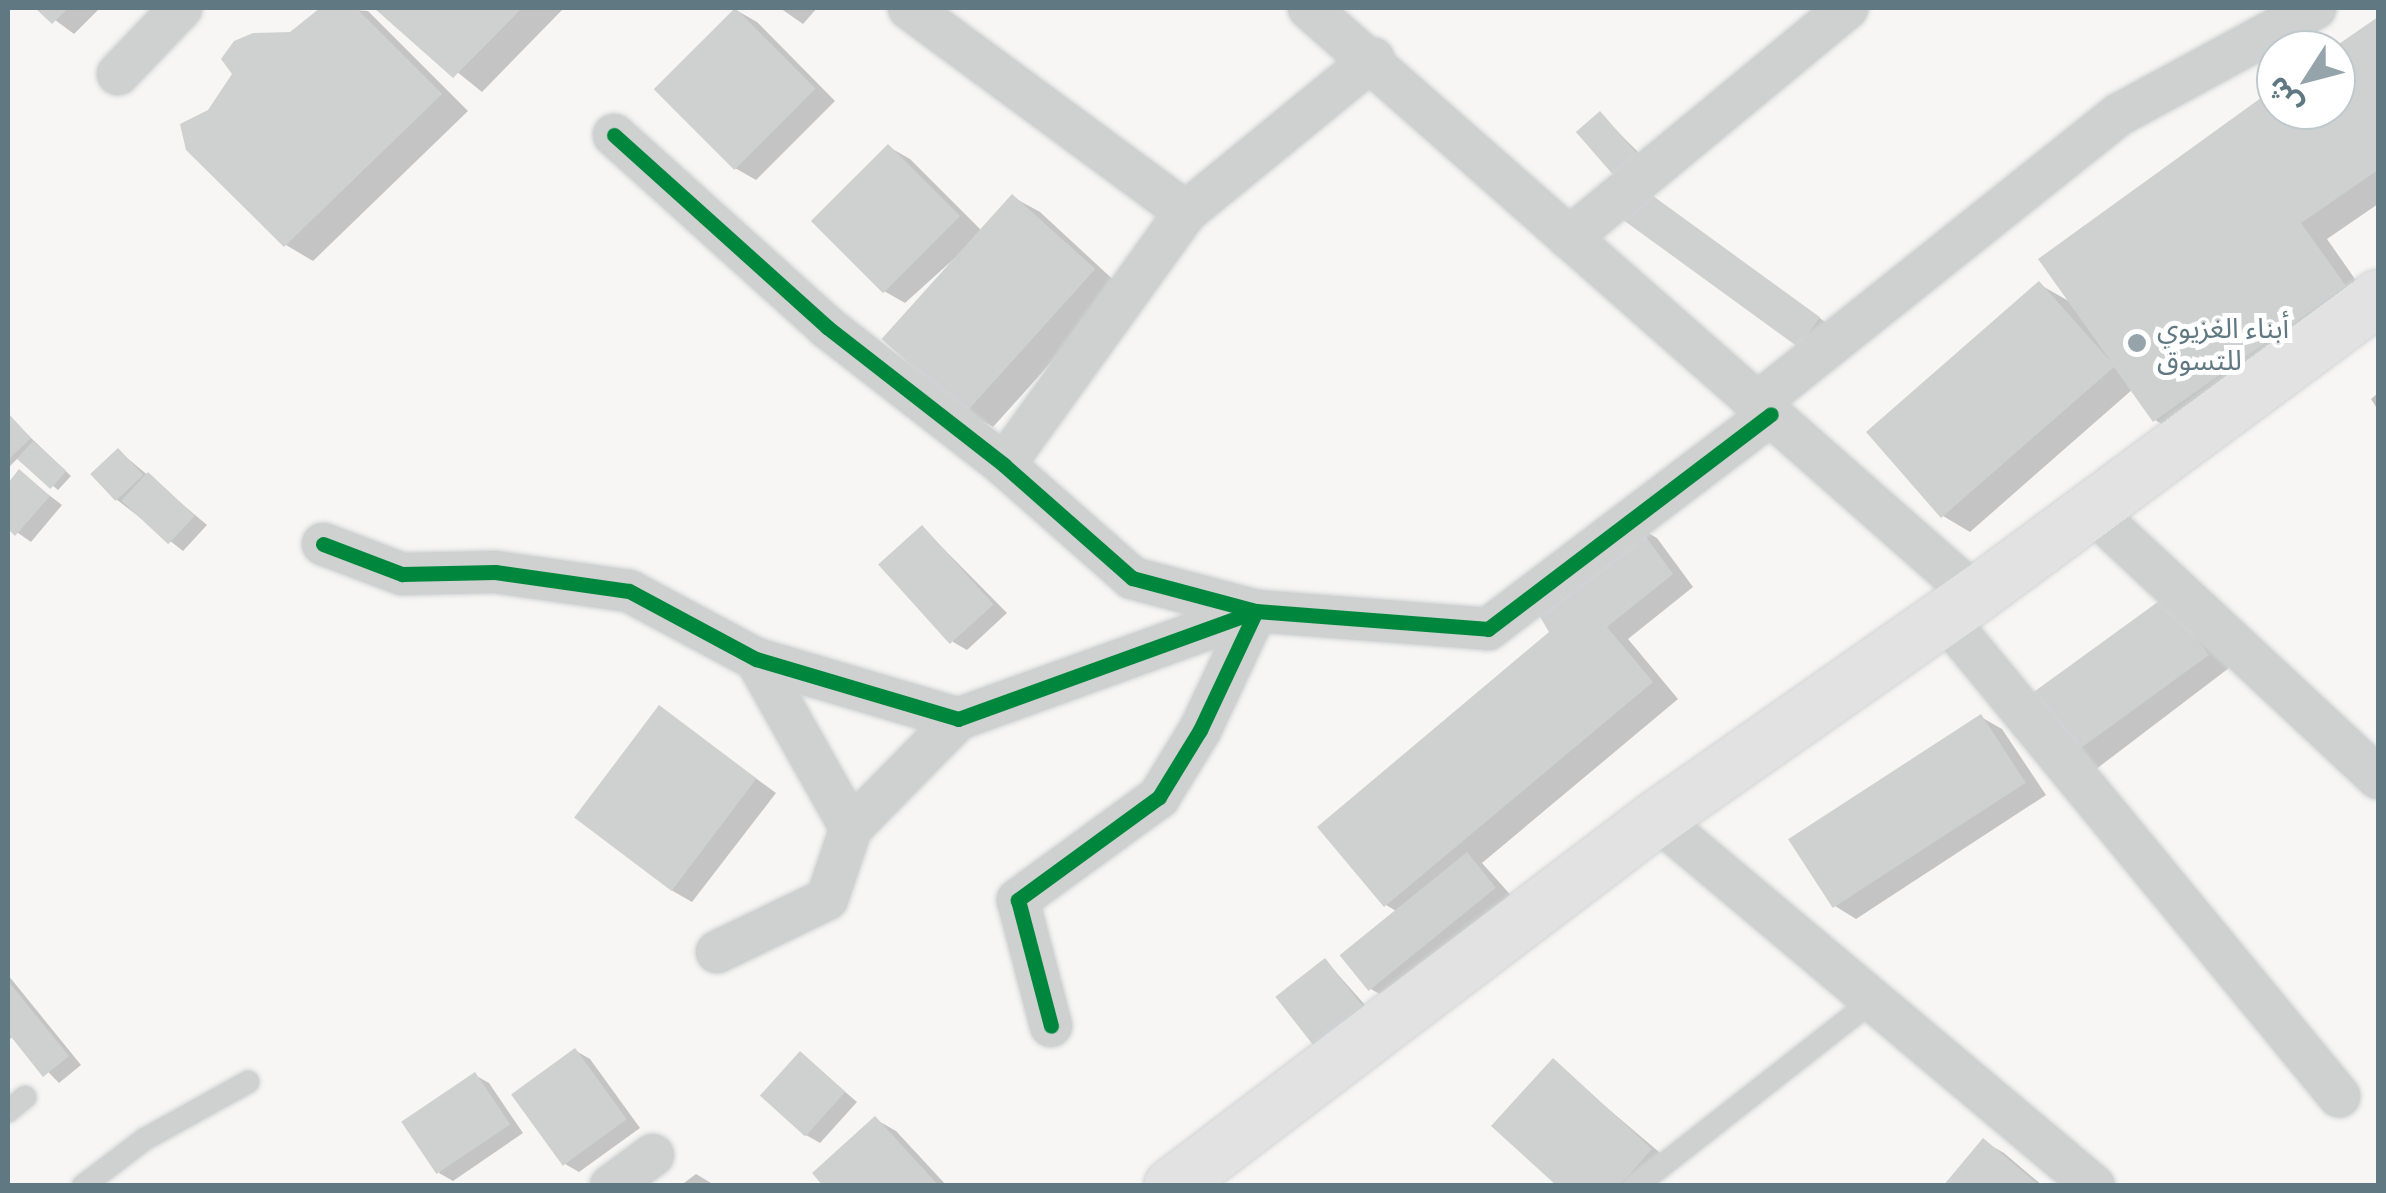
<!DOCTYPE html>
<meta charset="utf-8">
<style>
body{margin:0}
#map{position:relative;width:2386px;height:1193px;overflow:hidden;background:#f7f6f5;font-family:Lato,"Noto Sans Arabic",sans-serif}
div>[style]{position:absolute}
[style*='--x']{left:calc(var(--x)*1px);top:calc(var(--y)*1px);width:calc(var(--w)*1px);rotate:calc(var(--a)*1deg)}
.shadow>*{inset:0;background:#0003}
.building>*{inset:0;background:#cfd1d1;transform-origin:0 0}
.roads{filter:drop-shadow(0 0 2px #d0d3d4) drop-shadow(0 0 2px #d0d3d4)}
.service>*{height:22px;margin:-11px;padding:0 11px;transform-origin:11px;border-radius:11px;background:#cfd0d0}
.minor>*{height:42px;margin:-21px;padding:0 21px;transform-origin:21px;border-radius:21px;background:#cfd0d0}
.secondary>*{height:55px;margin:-27.5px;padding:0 27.5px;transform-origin:27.5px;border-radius:27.5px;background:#e2e2e2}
.cycleway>*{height:15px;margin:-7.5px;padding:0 7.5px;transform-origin:7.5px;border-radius:7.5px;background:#00873e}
.dots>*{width:28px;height:28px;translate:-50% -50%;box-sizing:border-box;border:5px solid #fff;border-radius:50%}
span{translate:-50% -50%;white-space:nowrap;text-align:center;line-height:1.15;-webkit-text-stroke:10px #fff;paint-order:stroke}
.poi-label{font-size:28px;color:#607882}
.left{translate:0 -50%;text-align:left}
.frame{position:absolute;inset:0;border:10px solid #607882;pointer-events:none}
.north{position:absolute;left:2256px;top:30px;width:100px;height:100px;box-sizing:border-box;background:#fff;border:2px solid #bfc9cd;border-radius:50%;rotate:234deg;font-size:28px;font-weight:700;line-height:40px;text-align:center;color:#607882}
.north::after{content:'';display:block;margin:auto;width:35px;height:45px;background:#95a4aa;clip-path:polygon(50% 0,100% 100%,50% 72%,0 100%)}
</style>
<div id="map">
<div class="shadow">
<div style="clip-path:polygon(39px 8px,100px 8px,74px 34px)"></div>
<div style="clip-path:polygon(324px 8px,368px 11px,468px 111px,313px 261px,286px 245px,210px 112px,235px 74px)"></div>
<div style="clip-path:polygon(378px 8px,564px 8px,482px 92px)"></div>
<div style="clip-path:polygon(780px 8px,817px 8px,803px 24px)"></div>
<div style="clip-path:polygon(736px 10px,757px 22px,835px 101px,756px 180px,735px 168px)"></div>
<div style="clip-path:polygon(2378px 20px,2378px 204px,2327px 239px,2371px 302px,2182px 436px,2155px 420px,2133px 389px,1970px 532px,1943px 516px,2039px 284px,2072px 303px,2276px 93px,2276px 110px,2336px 110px,2336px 50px)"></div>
<div style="clip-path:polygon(1600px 114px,1658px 172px,1639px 188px,1839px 332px,1819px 358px,1623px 182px)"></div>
<div style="clip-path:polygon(889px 147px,910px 159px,982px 231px,1013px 197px,1040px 212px,1120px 286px,993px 427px,966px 412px,966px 248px,905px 303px,884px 291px)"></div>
<div style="clip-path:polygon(2378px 393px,2378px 410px,2371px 399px)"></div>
<div style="clip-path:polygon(8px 416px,71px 476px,58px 490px,19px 457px,8px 468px)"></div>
<div style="clip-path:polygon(119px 451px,207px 525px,183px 551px,116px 499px)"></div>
<div style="clip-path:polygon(20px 473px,62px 505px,31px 542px,8px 526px,8px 487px)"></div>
<div style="clip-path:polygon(1636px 526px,1657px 538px,1693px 587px,1628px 639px,1678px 699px,1482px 863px,1516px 901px,1390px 1000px,1369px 988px,1396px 911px,1386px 905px)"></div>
<div style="clip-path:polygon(923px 528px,1007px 613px,967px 650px,953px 642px)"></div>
<div style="clip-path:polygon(2187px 612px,2229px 668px,2091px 773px,2070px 760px)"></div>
<div style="clip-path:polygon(660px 708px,776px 793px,692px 902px,671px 890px)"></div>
<div style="clip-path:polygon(1981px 717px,2002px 729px,2046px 795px,1856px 919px,1835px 906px)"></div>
<div style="clip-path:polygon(1326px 961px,1374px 1015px,1328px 1050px,1314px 1042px)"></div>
<div style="clip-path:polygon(8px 975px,81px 1065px,59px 1083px,13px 1036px,8px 1041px)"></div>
<div style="clip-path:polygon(576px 1051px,590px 1059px,640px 1128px,579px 1172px,565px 1164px)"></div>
<div style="clip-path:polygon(801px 1054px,857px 1102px,820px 1143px,806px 1135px)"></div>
<div style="clip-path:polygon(1553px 1062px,1672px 1163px,1651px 1186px,1560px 1186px)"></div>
<div style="clip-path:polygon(475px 1075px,489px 1083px,523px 1133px,453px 1181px,439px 1173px)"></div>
<div style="clip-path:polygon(875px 1119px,896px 1131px,947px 1186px,827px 1186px)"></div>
<div style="clip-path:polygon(1983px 1141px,2004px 1153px,2043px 1186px,1946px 1186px)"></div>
<div style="clip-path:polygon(696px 1174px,716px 1186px,680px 1186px)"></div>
</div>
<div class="building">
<div style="clip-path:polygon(35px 8px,68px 8px,52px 24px)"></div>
<div style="clip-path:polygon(320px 8px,356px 8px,442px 94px,284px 247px,186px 150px,180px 124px,208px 110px,232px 74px,221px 59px,234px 41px,253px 33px,290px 32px)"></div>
<div style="clip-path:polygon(374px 8px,522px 8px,453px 78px)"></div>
<div style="left:735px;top:8px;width:114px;height:115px;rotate:45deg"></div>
<div style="clip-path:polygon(2378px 17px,2378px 170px,2301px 223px,2346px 286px,2153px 422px,2114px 367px,1941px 518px,1866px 432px,2039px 281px,2112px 363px,2038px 259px,2276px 87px,2276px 110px,2336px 110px,2336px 50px,2330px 50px)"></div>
<div style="left:1600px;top:111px;width:69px;height:32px;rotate:49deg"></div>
<div style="left:888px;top:144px;width:102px;height:109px;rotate:45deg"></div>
<div style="left:1638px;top:185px;width:225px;height:37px;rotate:36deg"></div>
<div style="left:1012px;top:194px;width:112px;height:195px;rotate:42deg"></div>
<div style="clip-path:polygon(8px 413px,31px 438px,8px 460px)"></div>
<div style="left:33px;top:441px;width:45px;height:24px;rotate:42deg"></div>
<div style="left:118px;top:448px;width:37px;height:38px;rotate:47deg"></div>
<div style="clip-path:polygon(19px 469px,50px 496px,15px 536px,8px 529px,8px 483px)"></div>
<div style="left:148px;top:472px;width:64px;height:39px;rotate:43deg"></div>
<div style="clip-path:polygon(1636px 523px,1673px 574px,1607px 627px,1653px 682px,1384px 907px,1317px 827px,1549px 632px,1530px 600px)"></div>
<div style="left:922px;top:525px;width:107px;height:59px;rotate:48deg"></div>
<div style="left:2166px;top:596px;width:73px;height:176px;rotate:54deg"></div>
<div style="left:659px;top:705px;width:122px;height:141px;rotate:37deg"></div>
<div style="left:1981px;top:714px;width:82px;height:230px;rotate:57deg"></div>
<div style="left:1467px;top:852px;width:46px;height:164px;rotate:51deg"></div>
<div style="left:1325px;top:958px;width:61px;height:63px;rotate:52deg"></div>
<div style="clip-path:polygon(8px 981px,69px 1056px,43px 1077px,8px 1033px)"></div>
<div style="left:575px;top:1048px;width:88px;height:79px;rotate:54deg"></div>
<div style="left:800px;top:1051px;width:61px;height:60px;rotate:42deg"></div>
<div style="clip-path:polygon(1553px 1058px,1652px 1149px,1619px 1186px,1557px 1186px,1491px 1126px)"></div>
<div style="left:475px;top:1072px;width:63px;height:89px;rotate:56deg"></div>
<div style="clip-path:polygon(875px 1116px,939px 1186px,823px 1186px,812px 1173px)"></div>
<div style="clip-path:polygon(1983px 1138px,2040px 1186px,1943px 1186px)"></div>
</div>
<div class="roads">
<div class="service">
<div style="--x:8;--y:1111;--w:22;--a:-39"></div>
<div style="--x:83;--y:1186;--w:78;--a:-37.2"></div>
<div style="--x:145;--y:1139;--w:118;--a:-29"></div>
<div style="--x:1636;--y:1186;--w:301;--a:-38.1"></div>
</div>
<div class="minor">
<div style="--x:909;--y:8;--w:344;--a:36.4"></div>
<div style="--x:1309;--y:8;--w:888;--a:41.39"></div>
<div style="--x:118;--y:74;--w:91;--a:-46.3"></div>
<div style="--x:614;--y:135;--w:287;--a:42"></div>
<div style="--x:827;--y:327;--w:224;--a:37.9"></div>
<div style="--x:1004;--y:465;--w:171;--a:41.4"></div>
<div style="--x:1132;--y:578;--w:128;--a:14.9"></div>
<div style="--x:1256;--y:611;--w:233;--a:4.4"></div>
<div style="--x:1488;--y:629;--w:355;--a:-37.2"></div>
<div style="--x:1569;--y:238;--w:361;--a:-39.6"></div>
<div style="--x:1760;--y:401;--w:460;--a:-38.6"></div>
<div style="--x:2120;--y:114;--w:222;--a:-28.5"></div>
<div style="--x:1004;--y:465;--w:312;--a:-54.3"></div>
<div style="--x:1186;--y:212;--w:242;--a:-39.3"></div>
<div style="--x:2091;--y:510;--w:393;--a:43"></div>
<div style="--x:323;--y:544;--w:85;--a:20.8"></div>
<div style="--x:402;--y:574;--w:93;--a:-1.2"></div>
<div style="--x:495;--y:572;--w:135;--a:8.1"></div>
<div style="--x:629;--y:591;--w:144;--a:28.2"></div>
<div style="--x:756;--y:659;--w:211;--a:16.5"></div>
<div style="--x:958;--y:719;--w:317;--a:-19.9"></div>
<div style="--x:1256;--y:611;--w:132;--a:115.2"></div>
<div style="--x:1200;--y:730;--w:79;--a:121.5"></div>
<div style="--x:1159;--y:797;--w:175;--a:143.9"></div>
<div style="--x:1018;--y:900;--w:130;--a:75.3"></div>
<div style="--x:1944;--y:616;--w:622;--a:50.55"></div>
<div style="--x:756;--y:659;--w:194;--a:60.7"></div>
<div style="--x:1656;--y:818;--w:572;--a:40.04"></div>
<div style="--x:717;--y:952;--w:122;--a:-25.7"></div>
<div style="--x:827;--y:899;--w:75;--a:-71.3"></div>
<div style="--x:851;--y:828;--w:153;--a:-45.5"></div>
<div style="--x:611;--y:1186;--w:52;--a:-36.4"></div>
</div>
<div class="secondary">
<div style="--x:1171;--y:1186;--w:609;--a:-37.19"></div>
<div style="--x:1656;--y:818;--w:389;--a:-35"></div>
<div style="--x:1975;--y:595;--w:501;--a:-36.48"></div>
</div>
</div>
<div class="cycleway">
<div style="--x:614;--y:135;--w:287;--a:42"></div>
<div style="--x:827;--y:327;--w:224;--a:37.9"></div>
<div style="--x:1004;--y:465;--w:171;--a:41.4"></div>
<div style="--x:1132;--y:578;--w:128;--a:14.9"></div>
<div style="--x:1256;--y:611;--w:233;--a:4.4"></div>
<div style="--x:1488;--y:629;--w:355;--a:-37.2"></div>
<div style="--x:323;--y:544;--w:85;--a:20.8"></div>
<div style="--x:402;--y:574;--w:93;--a:-1.2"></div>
<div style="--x:495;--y:572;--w:135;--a:8.1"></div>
<div style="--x:629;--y:591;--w:144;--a:28.2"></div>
<div style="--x:756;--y:659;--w:211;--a:16.5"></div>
<div style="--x:958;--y:719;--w:317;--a:-19.9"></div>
<div style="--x:1256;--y:611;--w:132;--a:115.2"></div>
<div style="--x:1200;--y:730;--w:79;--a:121.5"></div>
<div style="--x:1159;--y:797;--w:175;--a:143.9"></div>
<div style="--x:1018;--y:900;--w:130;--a:75.3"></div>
</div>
<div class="dots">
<div style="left:2137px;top:343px;background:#95a4aa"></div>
</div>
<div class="poi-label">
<span class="left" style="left:2157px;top:343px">أبناء الغزيوي<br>للتسوق</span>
</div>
<div class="frame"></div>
<div class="north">ش</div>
</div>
